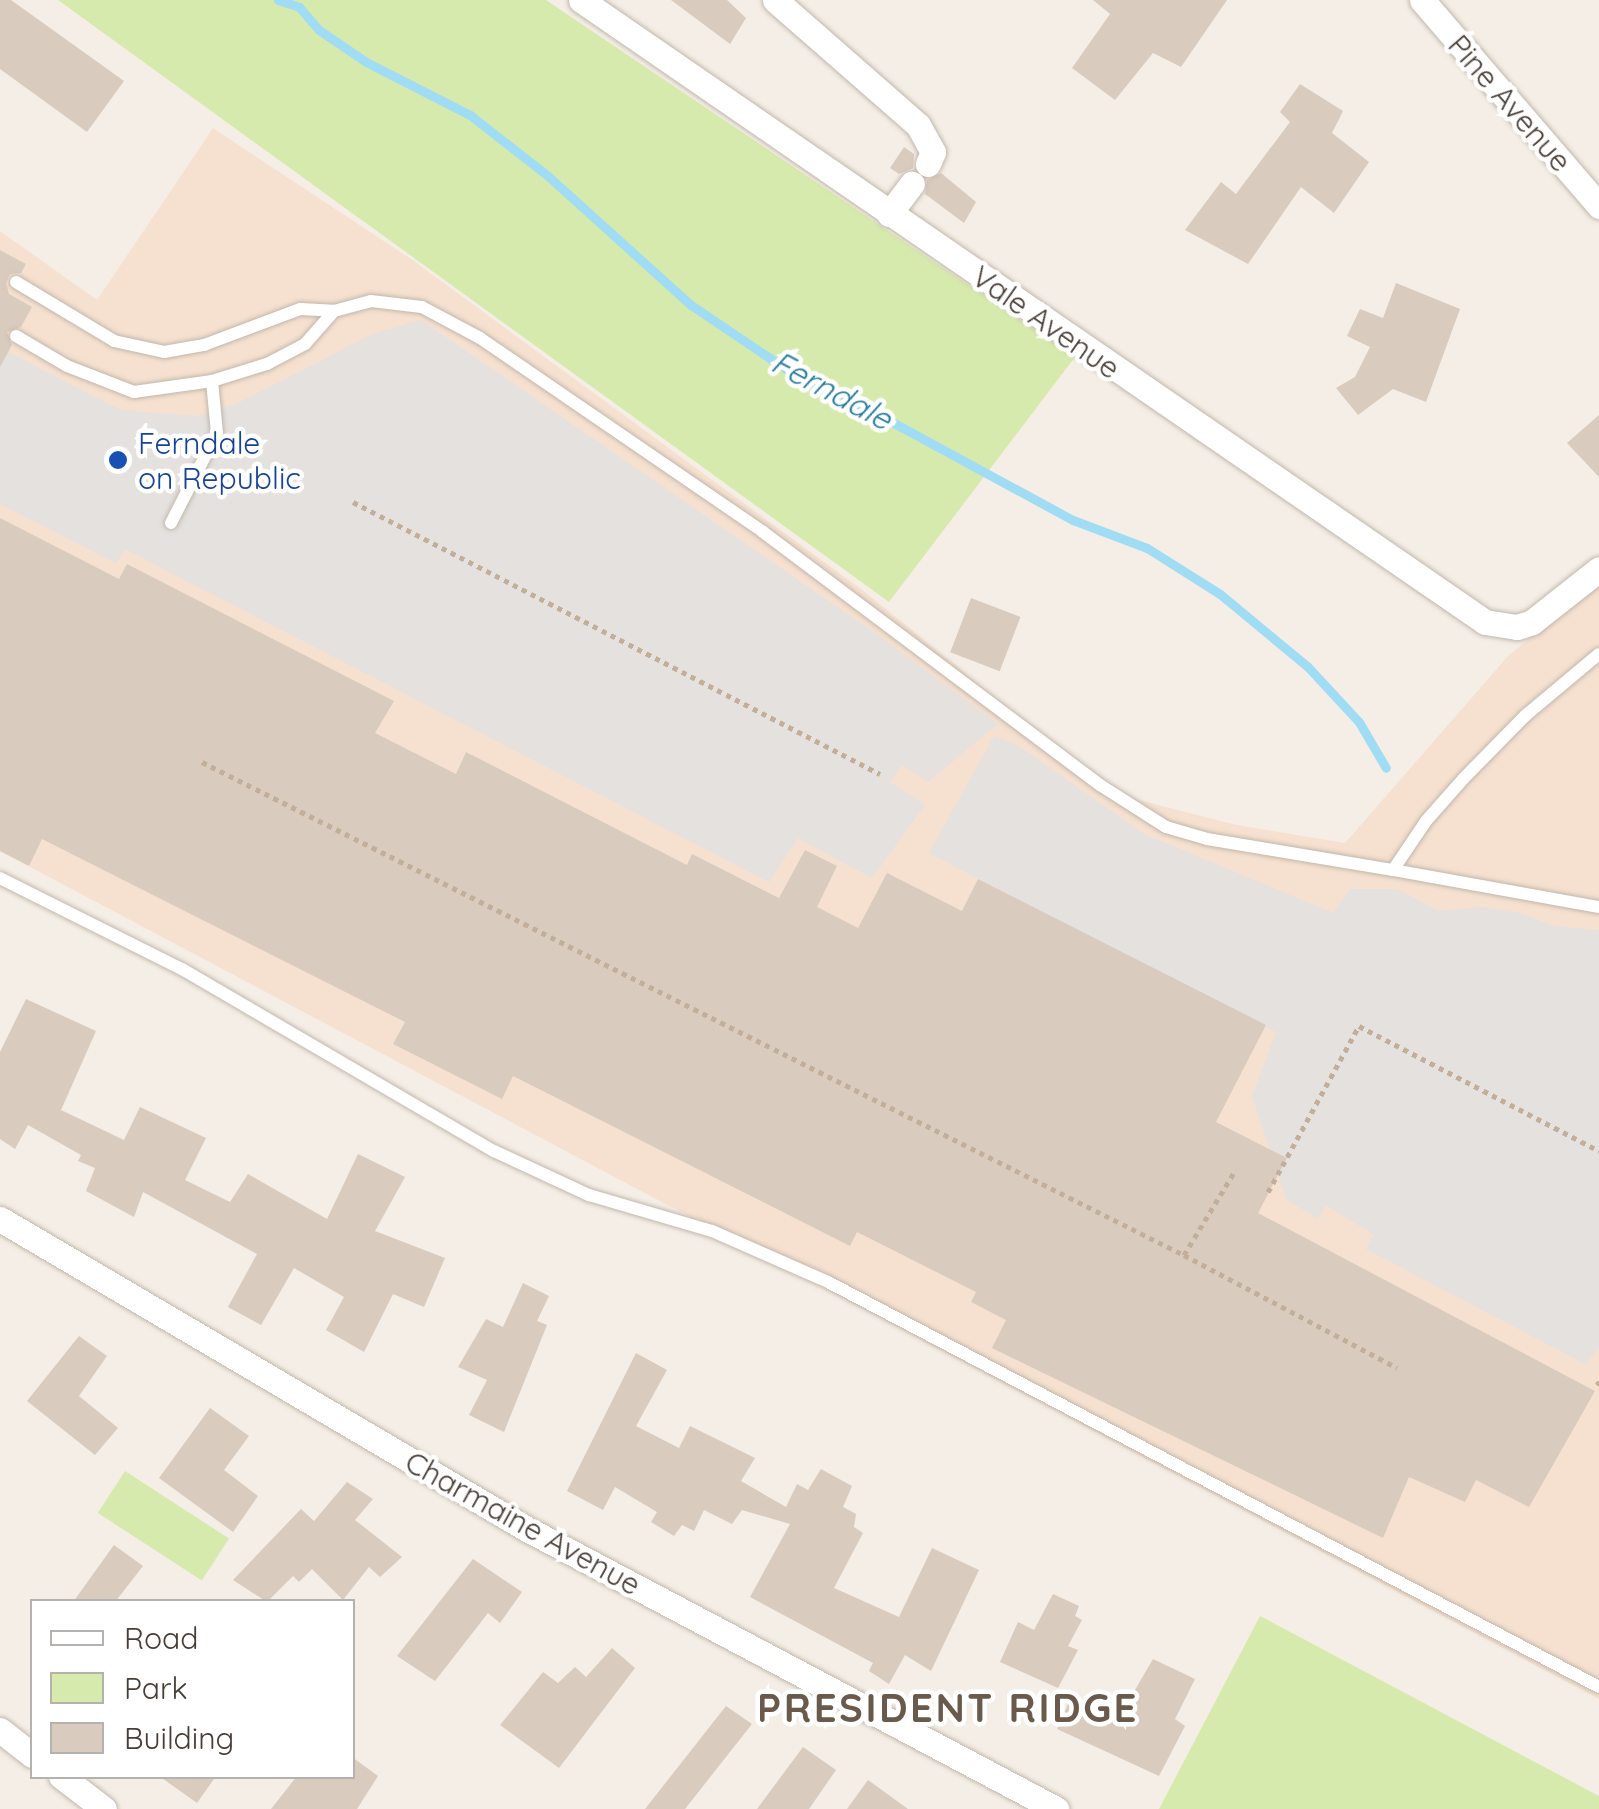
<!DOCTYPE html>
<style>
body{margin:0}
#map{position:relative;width:1599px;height:1809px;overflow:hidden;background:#f4eee6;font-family:Quicksand,sans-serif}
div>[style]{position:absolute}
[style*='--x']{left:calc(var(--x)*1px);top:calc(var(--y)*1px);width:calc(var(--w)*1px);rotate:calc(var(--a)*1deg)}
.commercial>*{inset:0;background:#f6e1d0}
.green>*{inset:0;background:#d7eaad;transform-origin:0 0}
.parking>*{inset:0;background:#e4e1de}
.stream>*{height:9px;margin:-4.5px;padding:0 4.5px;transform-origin:4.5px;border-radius:4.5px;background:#a0dcf3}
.building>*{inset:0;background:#d9cbbe;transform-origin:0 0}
.path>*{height:5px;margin-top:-2.5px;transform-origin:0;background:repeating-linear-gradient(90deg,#c2ae99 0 5px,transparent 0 10px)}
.roads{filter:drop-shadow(0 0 2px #c2b7ab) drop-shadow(0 0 2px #c2b7ab)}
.lane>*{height:12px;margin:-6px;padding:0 6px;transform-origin:6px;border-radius:6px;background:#fff}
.street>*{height:25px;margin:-12.5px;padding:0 12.5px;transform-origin:12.5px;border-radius:12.5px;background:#fff}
.dots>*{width:28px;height:28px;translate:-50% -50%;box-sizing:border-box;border:5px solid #fff;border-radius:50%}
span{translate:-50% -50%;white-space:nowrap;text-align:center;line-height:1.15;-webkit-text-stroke:9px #fff;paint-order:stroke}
.street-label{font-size:30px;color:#473d35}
.transit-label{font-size:30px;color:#164399}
.left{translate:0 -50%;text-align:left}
.water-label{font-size:32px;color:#267c9e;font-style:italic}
.district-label{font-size:40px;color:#6a5a4c;font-weight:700;letter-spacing:2.5px}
.legend{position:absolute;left:30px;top:1599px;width:325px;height:180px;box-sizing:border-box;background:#fff;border:2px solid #b5b1ae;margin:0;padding:12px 18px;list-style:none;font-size:30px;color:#473d35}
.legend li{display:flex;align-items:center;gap:20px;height:50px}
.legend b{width:50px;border:2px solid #b5b1ae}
</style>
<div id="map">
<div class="commercial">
<div style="clip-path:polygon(213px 128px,411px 259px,861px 589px,1115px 794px,1237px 825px,1345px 843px,1509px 655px,1599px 583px,1599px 1699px,0 851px,0 231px,97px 300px)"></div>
</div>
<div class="green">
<div style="clip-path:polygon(58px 0,546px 0,1075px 357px,889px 602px)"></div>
<div style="left:125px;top:1471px;width:124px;height:50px;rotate:33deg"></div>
<div style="clip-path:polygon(1260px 1616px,1599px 1796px,1599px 1809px,1159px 1809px)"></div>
</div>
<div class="parking">
<div style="clip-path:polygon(421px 320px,878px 635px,998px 724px,928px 782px,902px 765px,890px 782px,925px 805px,872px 878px,798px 838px,769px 882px,125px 549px,116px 563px,0 504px,0 348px,121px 410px,199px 416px,236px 404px,373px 334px)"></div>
<div style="clip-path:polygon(994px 736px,1019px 746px,1144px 834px,1333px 913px,1350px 889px,1397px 889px,1438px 911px,1481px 907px,1519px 913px,1554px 926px,1599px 930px,1599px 1348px,1585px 1364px,1366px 1249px,1374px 1235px,1326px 1205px,1318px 1219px,1286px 1199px,1252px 1096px,1276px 1032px,929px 853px)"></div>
</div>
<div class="stream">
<div style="--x:278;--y:0;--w:22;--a:18"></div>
<div style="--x:299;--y:7;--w:30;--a:49"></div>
<div style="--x:319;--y:30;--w:57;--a:34.2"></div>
<div style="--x:366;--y:62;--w:117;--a:27"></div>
<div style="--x:470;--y:115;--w:99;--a:38"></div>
<div style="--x:548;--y:176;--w:193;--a:42.1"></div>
<div style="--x:691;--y:305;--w:148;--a:34"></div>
<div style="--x:814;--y:388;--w:87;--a:23.6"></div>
<div style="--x:894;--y:423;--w:204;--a:28.5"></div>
<div style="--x:1073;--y:520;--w:79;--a:20.7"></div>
<div style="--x:1147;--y:548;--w:86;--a:32.2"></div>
<div style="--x:1220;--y:594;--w:114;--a:39.7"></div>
<div style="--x:1308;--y:667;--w:75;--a:47.2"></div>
<div style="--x:1359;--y:722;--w:53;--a:59.6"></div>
</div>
<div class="building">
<div style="clip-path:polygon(0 0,11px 0,124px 81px,87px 132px,0 69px)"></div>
<div style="clip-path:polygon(671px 0,727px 0,746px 18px,730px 44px)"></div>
<div style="clip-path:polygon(1093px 0,1227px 0,1181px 67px,1153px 53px,1115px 100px,1072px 68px,1110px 14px)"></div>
<div style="clip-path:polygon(1300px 84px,1343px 111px,1332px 133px,1369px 162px,1334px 213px,1301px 187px,1248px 264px,1185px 230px,1221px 182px,1236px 194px,1290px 122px,1280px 112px)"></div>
<div style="clip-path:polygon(904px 147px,914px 154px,913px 168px,899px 174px,890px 168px)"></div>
<div style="clip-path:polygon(941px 173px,976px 202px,964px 223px,925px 194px,927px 180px)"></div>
<div style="clip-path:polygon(0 250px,26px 264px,21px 273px,10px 274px,6px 283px,9px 294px,32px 307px,21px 327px,7px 332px,12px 345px,0 367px)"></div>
<div style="clip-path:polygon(1396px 283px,1460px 309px,1426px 402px,1393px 389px,1358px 415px,1336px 388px,1355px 377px,1370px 347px,1347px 336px,1360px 309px,1383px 318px)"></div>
<div style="clip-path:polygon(1599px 415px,1599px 477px,1567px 443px)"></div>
<div style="clip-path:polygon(0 518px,119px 579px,127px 564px,394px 701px,375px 733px,456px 774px,466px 752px,687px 865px,692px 854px,779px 898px,805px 850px,837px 866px,817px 907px,858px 928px,887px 873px,962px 911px,978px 879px,1266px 1025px,1216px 1122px,1287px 1158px,1258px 1213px,1595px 1391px,1529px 1507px,1476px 1480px,1465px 1502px,1409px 1477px,1383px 1538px,992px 1348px,1006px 1320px,971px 1302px,976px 1292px,857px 1232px,850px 1246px,513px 1076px,502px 1099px,393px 1044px,405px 1022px,42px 839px,29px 866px,0 851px)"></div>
<div style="left:971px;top:598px;width:53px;height:58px;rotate:21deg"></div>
<div style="clip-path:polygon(26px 999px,96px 1031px,61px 1110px,124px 1140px,140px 1107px,206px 1138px,185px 1180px,230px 1202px,248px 1174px,327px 1219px,358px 1154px,405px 1177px,375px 1231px,445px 1258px,424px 1307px,393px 1294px,364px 1352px,326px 1330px,344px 1297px,294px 1268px,261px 1325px,228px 1307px,257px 1254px,143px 1192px,134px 1217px,86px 1191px,95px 1168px,78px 1161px,81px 1155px,28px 1125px,15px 1149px,0 1139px,0 1052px)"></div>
<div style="clip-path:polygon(523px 1283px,549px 1296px,537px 1321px,547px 1325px,504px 1432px,469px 1415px,487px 1380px,458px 1367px,486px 1319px,503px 1327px)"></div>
<div style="clip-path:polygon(79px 1336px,107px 1356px,79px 1396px,118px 1428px,95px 1455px,27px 1401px)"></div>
<div style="clip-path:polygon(636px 1353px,667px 1370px,636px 1426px,679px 1448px,690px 1426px,755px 1458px,741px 1481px,786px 1507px,797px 1484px,808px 1490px,821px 1469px,852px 1486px,843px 1507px,856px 1514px,854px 1527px,863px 1533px,834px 1588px,899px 1617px,932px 1548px,979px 1570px,931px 1671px,905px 1655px,889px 1684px,869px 1671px,873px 1663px,750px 1597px,790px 1524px,742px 1510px,732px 1524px,704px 1510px,694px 1531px,682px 1525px,674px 1536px,651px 1522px,657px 1512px,615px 1487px,603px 1510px,567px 1491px)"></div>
<div style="clip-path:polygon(210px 1408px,249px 1436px,224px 1470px,258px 1496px,233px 1532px,159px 1478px)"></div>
<div style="clip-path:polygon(347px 1482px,373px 1499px,355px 1520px,402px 1557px,380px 1577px,369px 1567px,343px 1600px,312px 1569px,299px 1582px,293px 1576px,267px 1602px,233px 1580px,301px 1509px,314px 1521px)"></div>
<div style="clip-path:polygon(114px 1545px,143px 1566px,115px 1602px,73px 1602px)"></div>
<div style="clip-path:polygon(473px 1559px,522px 1592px,500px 1623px,488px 1613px,435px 1681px,397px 1656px)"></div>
<div style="clip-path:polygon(1053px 1594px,1079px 1606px,1075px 1616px,1082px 1620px,1068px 1646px,1078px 1650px,1058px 1688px,1000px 1662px,1018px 1622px,1034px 1630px)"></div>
<div style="clip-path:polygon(612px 1648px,635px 1668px,559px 1768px,500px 1725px,543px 1672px,558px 1683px,575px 1667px,586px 1677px)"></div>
<div style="clip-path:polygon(1153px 1659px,1195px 1679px,1175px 1719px,1185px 1726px,1159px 1776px,1057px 1729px,1072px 1695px,1118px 1719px)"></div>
<div style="clip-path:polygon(726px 1706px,752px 1724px,685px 1809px,645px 1809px)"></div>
<div style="clip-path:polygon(803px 1747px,836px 1770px,809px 1809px,757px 1809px)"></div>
<div style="clip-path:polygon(352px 1757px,378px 1776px,357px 1809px,271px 1809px,297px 1776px,352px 1776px)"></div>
<div style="clip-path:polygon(159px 1776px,216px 1776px,197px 1803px)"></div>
<div style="clip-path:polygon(868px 1780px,908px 1809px,847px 1809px)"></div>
</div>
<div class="path">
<div style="--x:353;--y:502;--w:593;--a:27.3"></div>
<div style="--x:202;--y:762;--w:1099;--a:26.66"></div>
<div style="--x:1184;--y:1255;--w:100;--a:-58.8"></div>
<div style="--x:1268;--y:1192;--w:189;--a:-61.3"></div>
<div style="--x:1359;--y:1026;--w:271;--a:27.5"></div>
<div style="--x:1184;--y:1255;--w:241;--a:27.9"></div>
<div style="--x:1597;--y:1385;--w:4;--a:-56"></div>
</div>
<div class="roads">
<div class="lane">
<div style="--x:16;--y:282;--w:114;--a:31"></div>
<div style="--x:114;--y:341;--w:51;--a:12.4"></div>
<div style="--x:164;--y:352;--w:41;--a:-9.9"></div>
<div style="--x:204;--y:345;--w:103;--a:-20.6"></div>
<div style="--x:300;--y:309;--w:34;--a:3"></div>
<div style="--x:334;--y:311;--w:38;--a:-15"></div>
<div style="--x:371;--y:301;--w:51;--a:6.7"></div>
<div style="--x:422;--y:307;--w:66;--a:28.1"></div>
<div style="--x:480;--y:338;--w:343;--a:34.4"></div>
<div style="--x:763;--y:532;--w:421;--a:36.9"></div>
<div style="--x:1100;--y:785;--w:78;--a:32.5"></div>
<div style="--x:1166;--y:827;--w:43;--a:16.3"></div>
<div style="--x:1207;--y:839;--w:189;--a:9.5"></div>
<div style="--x:1393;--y:870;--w:59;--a:-56"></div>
<div style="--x:1426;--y:821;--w:57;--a:-48.5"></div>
<div style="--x:1464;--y:778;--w:88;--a:-45.5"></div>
<div style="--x:1526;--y:715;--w:95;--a:-39.9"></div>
<div style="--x:16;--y:336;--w:59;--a:30.5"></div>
<div style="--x:67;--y:366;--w:72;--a:21.2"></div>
<div style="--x:134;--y:392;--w:79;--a:-8"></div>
<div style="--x:212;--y:381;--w:58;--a:-17.2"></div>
<div style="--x:267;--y:364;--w:43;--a:-27.8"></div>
<div style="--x:305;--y:344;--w:44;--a:-48.7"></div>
<div style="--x:171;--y:523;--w:101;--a:-62.9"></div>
<div style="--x:217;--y:433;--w:52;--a:-95.5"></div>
<div style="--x:1393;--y:870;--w:209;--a:10.2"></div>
<div style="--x:0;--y:878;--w:203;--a:26.6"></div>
<div style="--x:182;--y:969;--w:361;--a:30.3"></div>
<div style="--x:494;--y:1151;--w:105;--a:24.9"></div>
<div style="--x:589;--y:1195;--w:128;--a:16.3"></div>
<div style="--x:712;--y:1231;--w:127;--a:23.7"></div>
<div style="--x:828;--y:1282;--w:871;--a:27.71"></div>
</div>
<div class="street">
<div style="--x:581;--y:0;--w:1097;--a:34.53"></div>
<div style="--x:1485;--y:622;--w:32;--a:9"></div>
<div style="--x:1517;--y:627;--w:16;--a:-18"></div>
<div style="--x:1532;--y:622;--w:85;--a:-38.3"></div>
<div style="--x:775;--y:0;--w:190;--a:41.2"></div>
<div style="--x:918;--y:125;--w:31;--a:61"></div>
<div style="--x:933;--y:152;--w:13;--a:113"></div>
<div style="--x:1422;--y:0;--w:272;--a:49.3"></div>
<div style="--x:889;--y:214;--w:38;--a:-53"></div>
<div style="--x:0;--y:1219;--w:611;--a:30.47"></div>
<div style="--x:527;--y:1529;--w:599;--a:27.89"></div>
<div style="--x:0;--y:1730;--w:41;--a:38"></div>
<div style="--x:61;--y:1776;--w:54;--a:37.5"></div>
</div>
</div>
<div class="dots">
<div style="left:118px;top:460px;background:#1a4fb4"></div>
</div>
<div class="street-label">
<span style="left:1510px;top:103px;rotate:49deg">Pine Avenue</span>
<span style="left:1046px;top:322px;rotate:35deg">Vale Avenue</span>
<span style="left:523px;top:1523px;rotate:29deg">Charmaine Avenue</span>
</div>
<div class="transit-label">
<span class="left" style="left:138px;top:460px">Ferndale<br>on Republic</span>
</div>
<div class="water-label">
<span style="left:832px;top:390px;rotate:28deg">Ferndale</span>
</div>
<div class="district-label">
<span style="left:948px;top:1707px">PRESIDENT RIDGE</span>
</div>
<ul class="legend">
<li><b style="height:12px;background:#fff"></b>Road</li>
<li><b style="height:28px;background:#d7eaad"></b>Park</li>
<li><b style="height:28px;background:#d9cbbe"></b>Building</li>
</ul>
</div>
